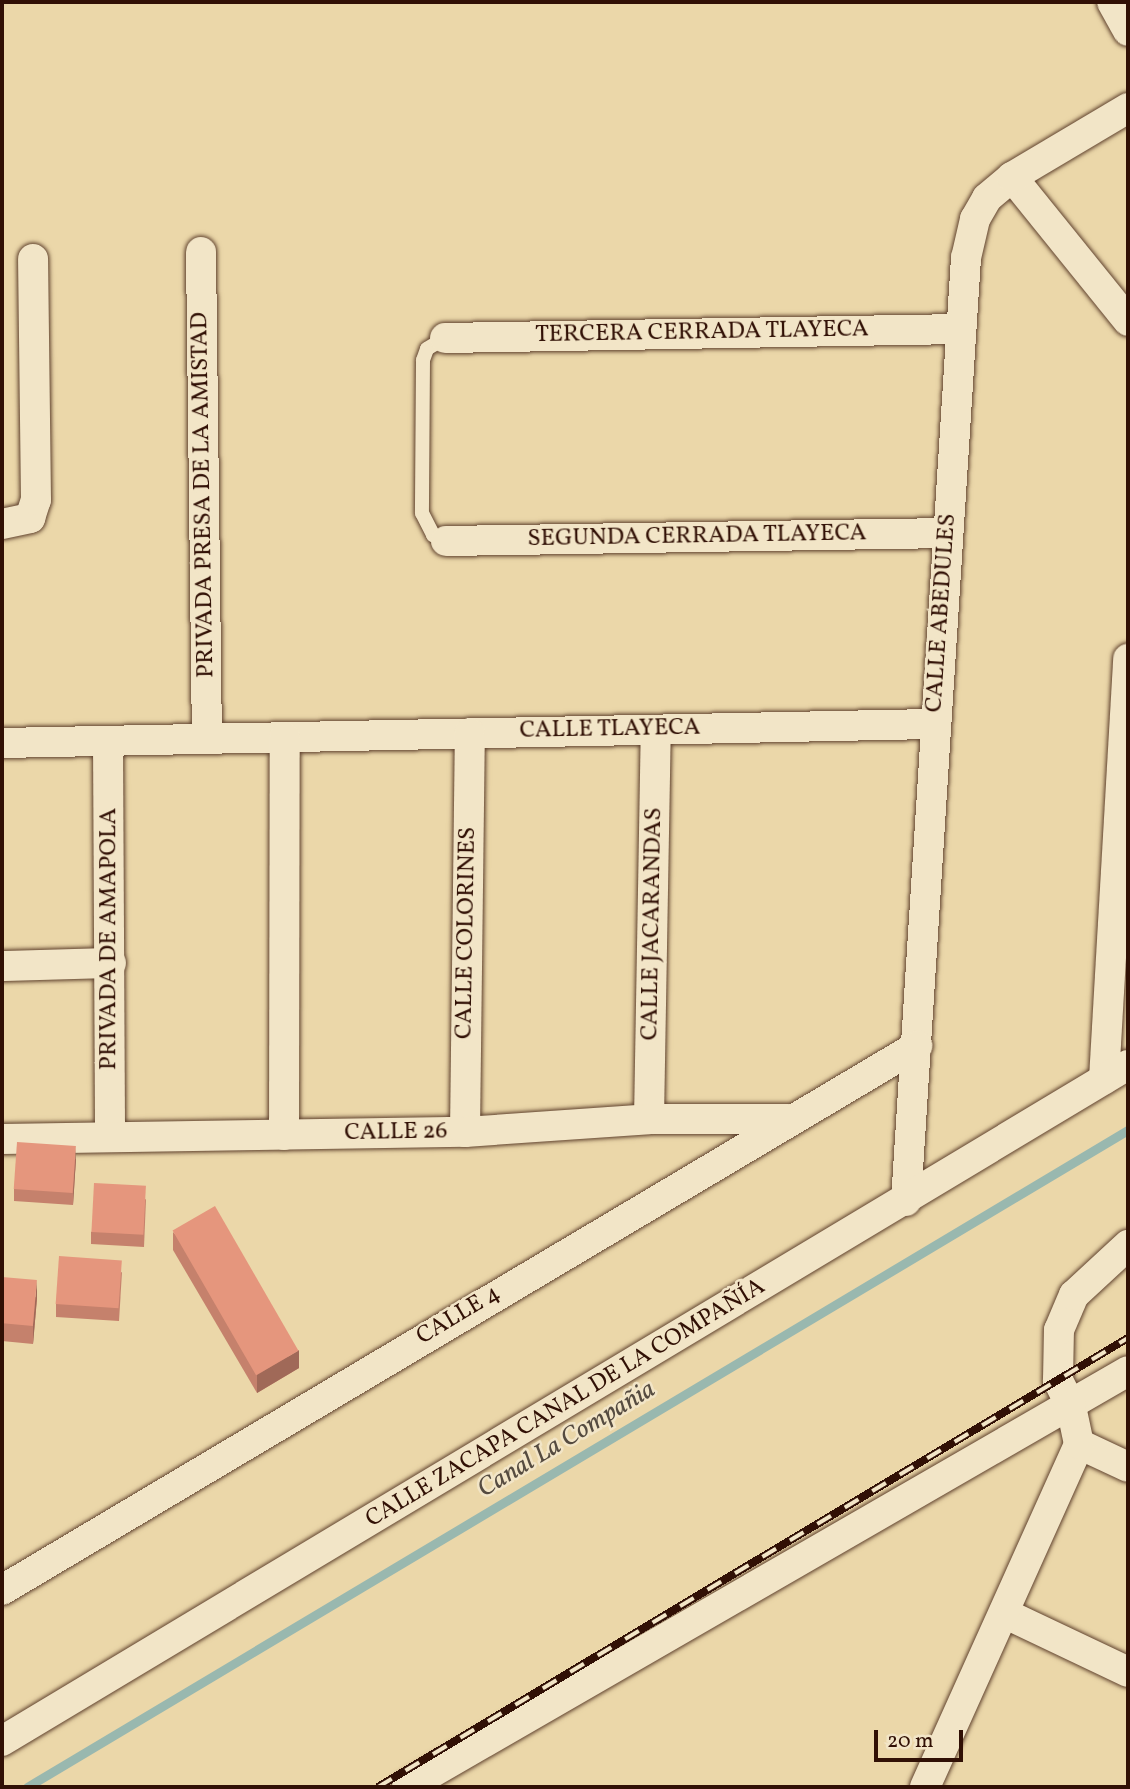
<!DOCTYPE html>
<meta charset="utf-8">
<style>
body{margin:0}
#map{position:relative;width:1130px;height:1789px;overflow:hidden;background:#ebd7a9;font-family:Vollkorn,serif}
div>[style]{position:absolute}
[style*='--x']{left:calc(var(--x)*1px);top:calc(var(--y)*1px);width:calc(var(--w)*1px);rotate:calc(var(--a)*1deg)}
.stream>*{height:9px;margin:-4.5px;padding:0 4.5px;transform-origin:4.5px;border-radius:4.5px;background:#99b8af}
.roads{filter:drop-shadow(0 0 2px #60422e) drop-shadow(0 0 2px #60422e)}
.service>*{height:14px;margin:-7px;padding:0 7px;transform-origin:7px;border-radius:7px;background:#f2e5c7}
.minor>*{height:30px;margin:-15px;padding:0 15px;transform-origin:15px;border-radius:15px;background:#f2e5c7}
.rail>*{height:8px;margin-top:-4px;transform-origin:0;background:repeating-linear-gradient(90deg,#f2e5c7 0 16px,#311005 0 32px);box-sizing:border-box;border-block:2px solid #311005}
.wall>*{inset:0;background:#c5816c}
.shaded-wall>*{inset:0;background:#a06958}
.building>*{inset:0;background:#e5967d;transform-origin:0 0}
span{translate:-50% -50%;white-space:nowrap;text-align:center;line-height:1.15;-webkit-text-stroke:5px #f2e5c7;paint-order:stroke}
.street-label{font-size:24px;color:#311005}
.water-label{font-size:26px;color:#554b40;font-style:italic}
.frame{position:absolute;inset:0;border:4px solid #311005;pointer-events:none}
.scale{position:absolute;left:874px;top:1730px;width:89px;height:32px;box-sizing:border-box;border:4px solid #311005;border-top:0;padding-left:9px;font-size:21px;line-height:24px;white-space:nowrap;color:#311005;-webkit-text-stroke:5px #f2e5c7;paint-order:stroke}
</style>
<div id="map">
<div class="stream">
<div style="--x:27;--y:1787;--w:1282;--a:-30.83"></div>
</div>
<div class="roads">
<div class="service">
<div style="--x:445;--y:338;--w:21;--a:149"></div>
<div style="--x:427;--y:349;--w:12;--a:110"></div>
<div style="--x:423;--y:360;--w:153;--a:90.4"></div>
<div style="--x:422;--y:513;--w:25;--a:63"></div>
<div style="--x:433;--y:535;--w:14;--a:25"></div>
</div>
<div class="minor">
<div style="--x:1112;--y:2;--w:33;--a:61"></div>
<div style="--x:1012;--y:177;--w:185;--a:51.1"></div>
<div style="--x:201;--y:252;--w:487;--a:89.3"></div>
<div style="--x:445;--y:338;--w:515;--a:-1"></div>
<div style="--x:2;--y:524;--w:29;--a:-12"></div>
<div style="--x:30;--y:518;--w:19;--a:-72"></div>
<div style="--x:36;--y:500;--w:241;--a:-90.7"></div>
<div style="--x:446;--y:541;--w:501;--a:-0.91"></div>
<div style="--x:108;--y:741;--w:396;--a:89.7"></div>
<div style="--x:2;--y:743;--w:933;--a:-1.17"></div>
<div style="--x:2;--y:966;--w:109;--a:-1.6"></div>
<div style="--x:1104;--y:1079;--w:421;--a:-86.7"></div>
<div style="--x:649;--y:1119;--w:389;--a:-89"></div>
<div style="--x:465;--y:1132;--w:399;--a:-89.3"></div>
<div style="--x:284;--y:1135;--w:398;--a:-89.9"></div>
<div style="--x:2;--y:1139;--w:463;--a:-0.9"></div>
<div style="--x:465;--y:1132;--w:184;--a:-4"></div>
<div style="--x:649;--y:1119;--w:139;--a:0"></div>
<div style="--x:906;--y:1201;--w:945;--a:-86.36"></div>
<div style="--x:966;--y:258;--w:40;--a:-77"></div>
<div style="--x:975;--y:219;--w:24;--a:-60"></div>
<div style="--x:987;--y:198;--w:33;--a:-40"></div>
<div style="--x:1012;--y:177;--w:135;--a:-30.7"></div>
<div style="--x:1079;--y:1444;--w:54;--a:25.1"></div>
<div style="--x:2;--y:1590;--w:1065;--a:-30.73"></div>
<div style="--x:1006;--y:1614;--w:135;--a:25.4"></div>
<div style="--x:2;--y:1741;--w:1313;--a:-30.98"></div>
<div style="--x:407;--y:1787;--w:832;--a:-29.98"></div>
<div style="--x:925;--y:1787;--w:376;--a:-65.8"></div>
<div style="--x:1079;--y:1444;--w:39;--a:-102"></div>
<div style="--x:1071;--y:1406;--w:29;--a:-117"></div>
<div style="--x:1058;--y:1380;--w:50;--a:-88.9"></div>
<div style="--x:1059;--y:1330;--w:38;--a:-67"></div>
<div style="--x:1074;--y:1295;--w:74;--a:-42.8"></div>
</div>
</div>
<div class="rail">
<div style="--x:378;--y:1787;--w:874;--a:-30.91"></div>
</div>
<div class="wall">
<div style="clip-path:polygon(76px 1159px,73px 1205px,14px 1201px,14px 1189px)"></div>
<div style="clip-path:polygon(146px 1199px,144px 1247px,91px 1244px,91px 1232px)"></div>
<div style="clip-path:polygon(173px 1232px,299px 1368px,257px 1393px,173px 1250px)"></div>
<div style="clip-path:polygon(122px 1272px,119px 1321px,56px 1317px,56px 1304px)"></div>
<div style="clip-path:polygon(2px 1277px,37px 1298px,33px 1344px,2px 1341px)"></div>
</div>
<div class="shaded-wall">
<div style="clip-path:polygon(76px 1146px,76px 1159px,73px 1205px,73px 1193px)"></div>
<div style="clip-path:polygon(37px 1280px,37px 1298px,33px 1344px,33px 1325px)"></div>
<div style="clip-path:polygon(299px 1350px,299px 1368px,257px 1393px,257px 1375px)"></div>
</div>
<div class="building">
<div style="left:17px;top:1142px;width:59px;height:47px;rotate:4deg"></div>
<div style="left:94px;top:1183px;width:52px;height:49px;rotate:3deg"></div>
<div style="left:215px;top:1206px;width:167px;height:49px;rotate:60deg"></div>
<div style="left:59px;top:1256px;width:63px;height:48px;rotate:4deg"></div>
<div style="left:2px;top:1277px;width:35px;height:46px;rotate:5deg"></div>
</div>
<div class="street-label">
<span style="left:702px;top:333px;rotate:-1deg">TERCERA CERRADA TLAYECA</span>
<span style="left:204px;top:495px;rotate:-91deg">PRIVADA PRESA DE LA AMISTAD</span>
<span style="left:697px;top:537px;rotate:-1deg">SEGUNDA CERRADA TLAYECA</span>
<span style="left:942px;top:613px;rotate:-86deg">CALLE ABEDULES</span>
<span style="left:610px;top:730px;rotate:-1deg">CALLE TLAYECA</span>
<span style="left:653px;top:924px;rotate:-89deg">CALLE JACARANDAS</span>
<span style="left:467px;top:933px;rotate:-89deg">CALLE COLORINES</span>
<span style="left:110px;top:939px;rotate:-90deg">PRIVADA DE AMAPOLA</span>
<span style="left:396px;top:1133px;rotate:-1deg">CALLE 26</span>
<span style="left:459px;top:1316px;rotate:-31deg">CALLE 4</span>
<span style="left:566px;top:1404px;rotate:-31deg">CALLE ZACAPA CANAL DE LA COMPAÑÍA</span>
</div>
<div class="water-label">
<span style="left:567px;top:1440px;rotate:-31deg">Canal La Compañia</span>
</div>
<div class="frame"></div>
<div class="scale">20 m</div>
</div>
